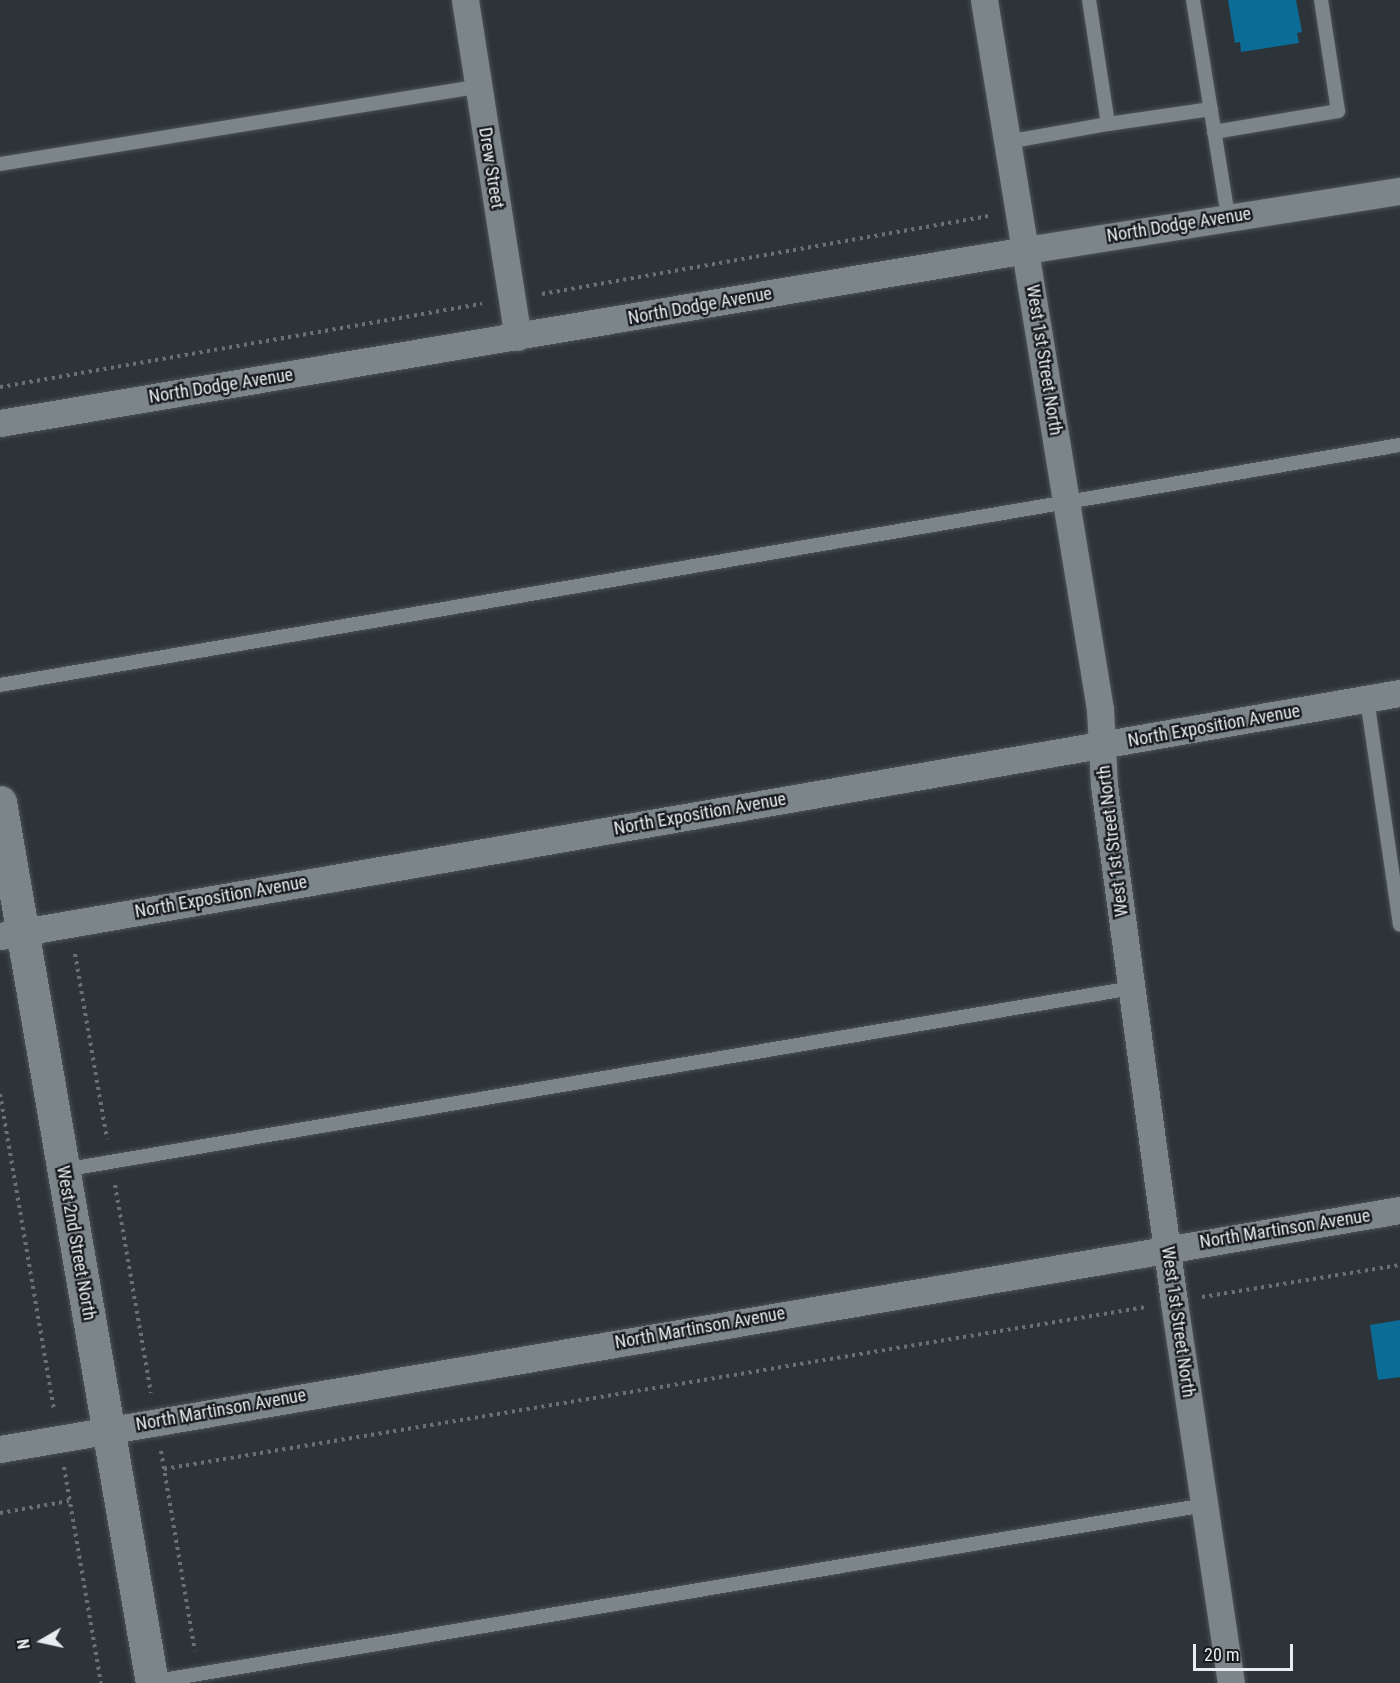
<!DOCTYPE html>
<style>
body{margin:0}
#map{position:relative;width:1400px;height:1683px;overflow:hidden;background:#2d3439;font-family:"Roboto Condensed",sans-serif}
div>[style]{position:absolute}
[style*='--x']{left:calc(var(--x)*1px);top:calc(var(--y)*1px);width:calc(var(--w)*1px);rotate:calc(var(--a)*1deg)}
.building>*{inset:0;background:#0b6c95}
.path>*{height:4px;margin-top:-2px;transform-origin:0;background:repeating-linear-gradient(90deg,#6a7074 0 3px,transparent 0 7.5px)}
.roads{filter:drop-shadow(0 0 2px #4c5256) drop-shadow(0 0 2px #4c5256)}
.service>*{height:14px;margin:-7px;padding:0 7px;transform-origin:7px;border-radius:7px;background:#7c858a}
.minor>*{height:27px;margin:-13.5px;padding:0 13.5px;transform-origin:13.5px;border-radius:13.5px;background:#7c858a}
.tertiary>*{height:33px;margin:-16.5px;padding:0 16.5px;transform-origin:16.5px;border-radius:16.5px;background:#7c858a}
span{translate:-50% -50%;white-space:nowrap;text-align:center;line-height:1.15;-webkit-text-stroke:4.5px #181b1d;paint-order:stroke}
.street-label{font-size:18px;color:#e8ecef}
.north{position:absolute;left:12px;top:1611px;width:60px;height:60px;-webkit-text-stroke:4px #181b1d;paint-order:stroke;rotate:261deg;font-size:16px;font-weight:700;line-height:24px;text-align:center;color:#e8ecef}
.north::after{content:'';display:block;margin:auto;width:21px;height:27px;background:#e8ecef;clip-path:polygon(50% 0,100% 100%,50% 72%,0 100%)}
.scale{position:absolute;left:1193px;top:1644px;width:100px;height:27px;box-sizing:border-box;border:3px solid #e8ecef;border-top:0;padding-left:8px;font-size:18px;line-height:21px;white-space:nowrap;color:#e8ecef;-webkit-text-stroke:4px #181b1d;paint-order:stroke}
</style>
<div id="map">
<div class="building">
<div style="clip-path:polygon(1228px 0,1296px 0,1302px 32px,1297px 33px,1299px 43px,1241px 52px,1240px 42px,1235px 43px)"></div>
<div style="clip-path:polygon(1400px 1320px,1400px 1377px,1378px 1380px,1370px 1325px)"></div>
</div>
<div class="path">
<div style="--x:542;--y:294;--w:455;--a:-9.9"></div>
<div style="--x:0;--y:387;--w:489;--a:-9.8"></div>
<div style="--x:75;--y:954;--w:188;--a:80.2"></div>
<div style="--x:0;--y:1094;--w:321;--a:80.3"></div>
<div style="--x:115;--y:1185;--w:211;--a:80.2"></div>
<div style="--x:1202;--y:1297;--w:201;--a:-9.2"></div>
<div style="--x:161;--y:1451;--w:203;--a:80.4"></div>
<div style="--x:64;--y:1467;--w:219;--a:80.3"></div>
<div style="--x:164;--y:1469;--w:995;--a:-9.37"></div>
<div style="--x:0;--y:1513;--w:70;--a:-9.9"></div>
</div>
<div class="roads">
<div class="service">
<div style="--x:1193;--y:0;--w:220;--a:80.8"></div>
<div style="--x:1108;--y:124;--w:104;--a:-8.3"></div>
<div style="--x:1214;--y:132;--w:126;--a:-9.6"></div>
<div style="--x:1338;--y:111;--w:112;--a:-98.7"></div>
<div style="--x:1007;--y:142;--w:103;--a:-10.1"></div>
<div style="--x:1108;--y:124;--w:125;--a:-98.7"></div>
<div style="--x:0;--y:164;--w:484;--a:-9.2"></div>
<div style="--x:0;--y:685;--w:1420;--a:-9.73"></div>
<div style="--x:1367;--y:699;--w:228;--a:81.7"></div>
<div style="--x:63;--y:1170;--w:1084;--a:-9.66"></div>
<div style="--x:151;--y:1682;--w:1069;--a:-9.53"></div>
</div>
<div class="minor">
<div style="--x:465;--y:0;--w:341;--a:81.1"></div>
<div style="--x:984;--y:0;--w:718;--a:80.71"></div>
<div style="--x:1100;--y:709;--w:76;--a:87"></div>
<div style="--x:1104;--y:785;--w:522;--a:82.29"></div>
<div style="--x:1174;--y:1302;--w:385;--a:81.5"></div>
<div style="--x:0;--y:423;--w:1040;--a:-9.57"></div>
<div style="--x:1026;--y:250;--w:379;--a:-9"></div>
<div style="--x:0;--y:936;--w:1421;--a:-9.85"></div>
<div style="--x:0;--y:1449;--w:1420;--a:-9.69"></div>
</div>
<div class="tertiary">
<div style="--x:0;--y:802;--w:894;--a:80.21"></div>
</div>
</div>
<div class="street-label">
<span style="left:491px;top:168px;rotate:81deg">Drew Street</span>
<span style="left:1179px;top:225px;rotate:-9deg">North Dodge Avenue</span>
<span style="left:700px;top:306px;rotate:-10deg">North Dodge Avenue</span>
<span style="left:1044px;top:360px;rotate:81deg">West 1st Street North</span>
<span style="left:221px;top:386px;rotate:-9deg">North Dodge Avenue</span>
<span style="left:1214px;top:726px;rotate:-10deg">North Exposition Avenue</span>
<span style="left:700px;top:814px;rotate:-10deg">North Exposition Avenue</span>
<span style="left:1113px;top:841px;rotate:-97deg">West 1st Street North</span>
<span style="left:221px;top:897px;rotate:-10deg">North Exposition Avenue</span>
<span style="left:1285px;top:1229px;rotate:-9deg">North Martinson Avenue</span>
<span style="left:76px;top:1243px;rotate:80deg">West 2nd Street North</span>
<span style="left:1178px;top:1322px;rotate:82deg">West 1st Street North</span>
<span style="left:700px;top:1328px;rotate:-10deg">North Martinson Avenue</span>
<span style="left:221px;top:1410px;rotate:-10deg">North Martinson Avenue</span>
</div>
<div class="north">N</div>
<div class="scale">20 m</div>
</div>
